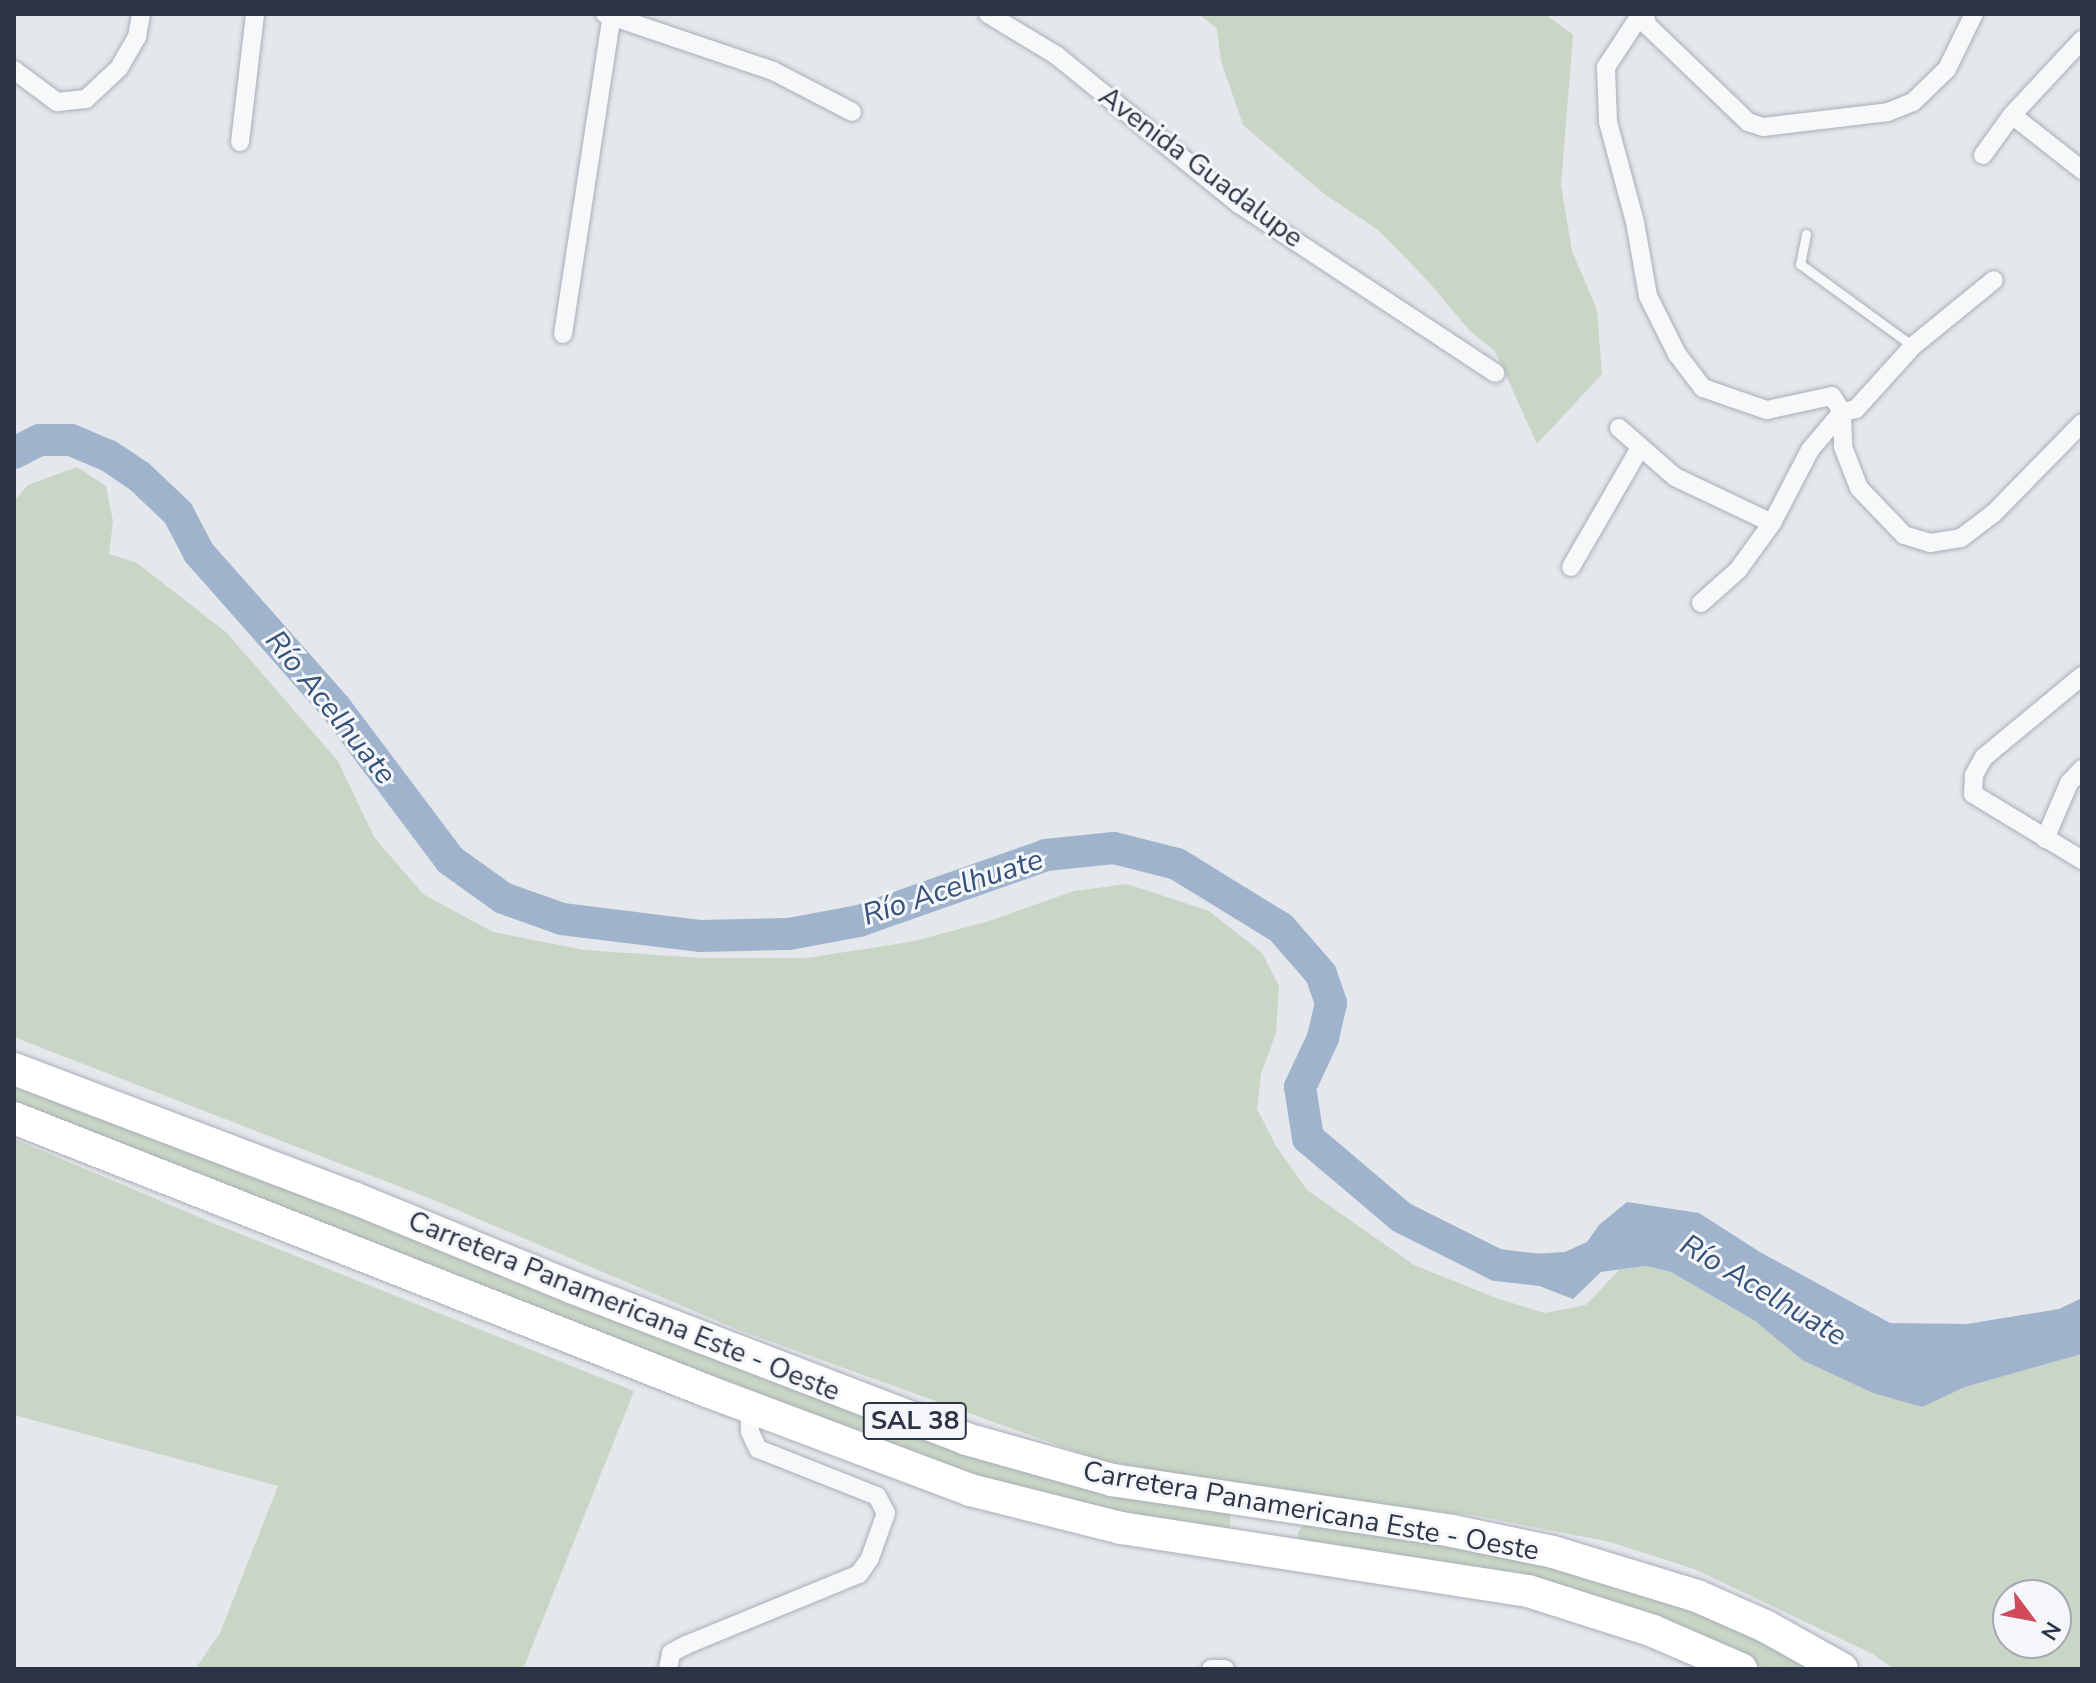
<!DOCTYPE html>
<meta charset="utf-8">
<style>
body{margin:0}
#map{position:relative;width:2096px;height:1683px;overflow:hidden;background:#e4e7ec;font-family:"Nunito Sans",sans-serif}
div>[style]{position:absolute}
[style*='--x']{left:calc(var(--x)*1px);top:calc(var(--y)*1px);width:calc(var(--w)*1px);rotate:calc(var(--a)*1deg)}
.green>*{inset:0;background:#c9d6c5}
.water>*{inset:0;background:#9fb4cc}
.river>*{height:32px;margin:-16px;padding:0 16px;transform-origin:16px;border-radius:16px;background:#9fb4cc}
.roads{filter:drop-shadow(0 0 2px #a9aeb7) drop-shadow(0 0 2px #a9aeb7)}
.lane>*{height:9px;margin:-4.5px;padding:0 4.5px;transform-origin:4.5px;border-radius:4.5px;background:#f7f8fa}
.street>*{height:18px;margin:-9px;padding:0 9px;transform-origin:9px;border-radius:9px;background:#f7f8fa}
.highway>*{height:32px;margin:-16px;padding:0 16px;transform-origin:16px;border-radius:16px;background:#fff}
span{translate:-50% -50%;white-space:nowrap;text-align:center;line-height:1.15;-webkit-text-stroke:6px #f4f6f9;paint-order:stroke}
.shield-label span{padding:2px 6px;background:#f4f6f9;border:2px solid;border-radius:6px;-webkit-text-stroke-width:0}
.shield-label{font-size:26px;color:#2b3445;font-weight:700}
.street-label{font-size:28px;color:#2b3445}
.water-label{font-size:30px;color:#34527a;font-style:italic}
.frame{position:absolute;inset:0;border:16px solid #2b3445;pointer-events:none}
.north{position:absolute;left:1992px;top:1579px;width:80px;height:80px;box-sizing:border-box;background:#f4f6f9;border:2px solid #a4a8b1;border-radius:50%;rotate:122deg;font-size:22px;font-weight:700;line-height:32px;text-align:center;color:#2b3445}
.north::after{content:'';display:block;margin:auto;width:28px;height:36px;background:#d1495b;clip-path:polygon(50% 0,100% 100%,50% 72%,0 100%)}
</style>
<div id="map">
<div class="green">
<div style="clip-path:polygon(1199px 14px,1545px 14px,1573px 35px,1561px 185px,1572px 251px,1597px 310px,1602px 374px,1537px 444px,1495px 351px,1470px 331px,1427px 280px,1378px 230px,1323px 193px,1243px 125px,1221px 61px,1217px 29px)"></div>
<div style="clip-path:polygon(evenodd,77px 467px,106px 486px,113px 521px,109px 554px,137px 563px,226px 632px,338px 761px,374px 837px,423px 894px,493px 932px,584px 950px,701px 958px,806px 958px,910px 942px,986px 922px,1074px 891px,1127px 884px,1209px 911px,1262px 953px,1279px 986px,1276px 1033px,1261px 1074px,1257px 1109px,1276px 1146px,1307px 1190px,1414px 1265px,1496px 1298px,1545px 1313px,1586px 1305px,1619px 1270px,1646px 1266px,1671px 1272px,1755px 1321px,1802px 1360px,1921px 1407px,1965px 1387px,2082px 1354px,2082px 1669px,1894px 1669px,1873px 1654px,1694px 1569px,1610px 1542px,1477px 1516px,1294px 1494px,1099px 1460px,741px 1331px,434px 1200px,14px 1037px,14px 501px,28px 485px,77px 467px,2008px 1595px,2056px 1595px,2056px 1643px,2008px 1643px,2008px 1595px)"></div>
<div style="clip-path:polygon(14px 1081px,439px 1248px,1230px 1513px,1230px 1531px,1013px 1494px,14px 1108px)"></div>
<div style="clip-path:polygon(14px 1139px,213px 1223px,634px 1391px,523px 1669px,195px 1669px,220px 1633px,278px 1486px,14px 1415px)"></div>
<div style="clip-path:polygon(1305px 1523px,1442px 1540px,1654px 1593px,1822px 1669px,1765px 1669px,1714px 1645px,1297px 1544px,1298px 1532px)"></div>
</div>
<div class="water">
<div style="clip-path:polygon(1627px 1202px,1699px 1213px,1760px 1252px,1890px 1323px,1967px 1324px,2059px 1309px,2082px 1298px,2082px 1354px,1965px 1387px,1922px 1407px,1873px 1393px,1802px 1360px,1755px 1321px,1671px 1272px,1646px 1266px,1601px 1272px,1573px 1299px,1534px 1284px,1497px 1265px,1533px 1254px,1565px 1252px,1587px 1242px,1599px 1225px)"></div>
</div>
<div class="river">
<div style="--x:14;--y:453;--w:29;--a:-27"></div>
<div style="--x:40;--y:440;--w:31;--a:0"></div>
<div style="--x:71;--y:440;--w:41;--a:22.8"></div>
<div style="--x:109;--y:456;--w:36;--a:34"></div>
<div style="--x:139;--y:476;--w:54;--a:43.5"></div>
<div style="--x:178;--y:513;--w:45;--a:62.3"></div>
<div style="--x:199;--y:553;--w:207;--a:48.5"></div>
<div style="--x:336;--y:708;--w:190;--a:53.1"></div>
<div style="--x:450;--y:860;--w:65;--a:35.6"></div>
<div style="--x:503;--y:898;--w:63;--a:19.6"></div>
<div style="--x:562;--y:919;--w:140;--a:7"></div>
<div style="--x:701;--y:936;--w:88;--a:-1.3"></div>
<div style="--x:789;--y:934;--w:71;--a:-10.5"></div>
<div style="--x:859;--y:921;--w:198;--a:-19.4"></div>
<div style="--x:1046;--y:855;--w:68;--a:-5.9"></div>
<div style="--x:1114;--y:848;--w:65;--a:14.3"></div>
<div style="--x:1177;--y:864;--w:122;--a:31.6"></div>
<div style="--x:1281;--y:928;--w:61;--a:49"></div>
<div style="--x:1321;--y:974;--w:31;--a:71"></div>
<div style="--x:1331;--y:1003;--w:36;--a:103"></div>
<div style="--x:1323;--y:1038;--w:54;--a:115.1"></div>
<div style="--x:1300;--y:1087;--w:52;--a:81.1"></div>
<div style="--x:1308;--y:1138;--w:122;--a:40.3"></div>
<div style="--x:1401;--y:1217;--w:107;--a:26.6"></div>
<div style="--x:1497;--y:1265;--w:44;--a:6.5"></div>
</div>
<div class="roads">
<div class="lane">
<div style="--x:1806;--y:234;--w:31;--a:101"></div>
<div style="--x:1800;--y:264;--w:140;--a:36"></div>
</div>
<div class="street">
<div style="--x:605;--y:14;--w:177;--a:18.7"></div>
<div style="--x:773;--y:71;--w:89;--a:27.4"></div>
<div style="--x:988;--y:14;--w:79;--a:31.1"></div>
<div style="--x:1056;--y:55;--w:236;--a:39.2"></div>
<div style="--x:1239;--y:204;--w:307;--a:33.4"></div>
<div style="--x:1641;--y:14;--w:64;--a:123.4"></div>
<div style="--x:1606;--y:67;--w:55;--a:87.9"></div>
<div style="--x:1608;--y:122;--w:104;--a:74.9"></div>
<div style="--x:1635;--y:222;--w:75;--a:80"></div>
<div style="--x:1648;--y:296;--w:65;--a:63.4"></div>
<div style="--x:1677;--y:354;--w:43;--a:52.6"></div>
<div style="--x:1703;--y:388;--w:68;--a:19"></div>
<div style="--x:1767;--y:410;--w:66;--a:-12.2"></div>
<div style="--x:1832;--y:396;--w:19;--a:58"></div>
<div style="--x:1842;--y:412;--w:35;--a:88"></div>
<div style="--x:1843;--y:447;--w:44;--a:68.7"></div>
<div style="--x:1859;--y:488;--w:65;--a:46.2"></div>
<div style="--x:1904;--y:535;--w:27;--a:17"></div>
<div style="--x:1930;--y:543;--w:31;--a:-9"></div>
<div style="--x:1961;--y:538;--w:40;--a:-37"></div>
<div style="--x:1993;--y:514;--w:127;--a:-45.6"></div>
<div style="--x:1644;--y:14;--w:13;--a:72"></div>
<div style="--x:1648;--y:26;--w:139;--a:43.8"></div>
<div style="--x:1748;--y:122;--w:16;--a:18"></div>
<div style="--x:1763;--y:127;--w:126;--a:-6.8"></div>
<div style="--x:1888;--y:112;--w:27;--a:-22"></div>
<div style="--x:1913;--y:102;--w:47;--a:-44.1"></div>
<div style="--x:1947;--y:69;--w:61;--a:-63.9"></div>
<div style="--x:14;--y:70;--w:54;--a:36.7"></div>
<div style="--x:57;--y:102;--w:29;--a:-6"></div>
<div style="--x:86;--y:99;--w:45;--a:-43.2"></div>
<div style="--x:119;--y:68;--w:36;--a:-60"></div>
<div style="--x:137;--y:37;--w:23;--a:-80"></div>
<div style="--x:2012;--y:115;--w:89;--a:38.2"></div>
<div style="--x:240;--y:142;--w:129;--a:-83.3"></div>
<div style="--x:1983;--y:155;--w:49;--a:-54.1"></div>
<div style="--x:2012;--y:115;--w:103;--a:-47"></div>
<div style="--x:563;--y:334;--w:324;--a:-81.3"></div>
<div style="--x:1619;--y:428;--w:74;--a:41.2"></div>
<div style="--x:1675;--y:477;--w:107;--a:25.4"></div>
<div style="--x:1571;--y:567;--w:138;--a:-59.9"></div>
<div style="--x:1701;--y:603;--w:50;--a:-41.7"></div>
<div style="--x:1738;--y:570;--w:58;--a:-54.1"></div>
<div style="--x:1772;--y:523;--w:82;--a:-62.5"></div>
<div style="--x:1810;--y:450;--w:50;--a:-49.9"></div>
<div style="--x:1842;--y:412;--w:14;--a:-12"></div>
<div style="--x:1856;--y:409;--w:85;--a:-47.9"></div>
<div style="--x:1913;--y:346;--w:104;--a:-39.2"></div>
<div style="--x:2082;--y:676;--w:127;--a:140.4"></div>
<div style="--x:1984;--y:757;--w:21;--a:119"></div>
<div style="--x:1974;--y:775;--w:19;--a:93"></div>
<div style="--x:1973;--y:794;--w:127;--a:31.2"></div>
<div style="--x:2045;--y:839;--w:61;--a:-66.8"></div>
<div style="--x:2069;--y:783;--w:19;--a:-47"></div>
<div style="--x:668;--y:1669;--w:16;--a:-79"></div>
<div style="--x:671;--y:1653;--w:17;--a:-28"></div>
<div style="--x:686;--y:1645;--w:187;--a:-22.3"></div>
<div style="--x:859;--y:1574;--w:19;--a:-55"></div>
<div style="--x:870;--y:1558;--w:48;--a:-70.4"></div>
<div style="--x:886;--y:1513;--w:19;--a:-118"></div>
<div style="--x:877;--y:1496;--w:128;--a:-158.4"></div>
<div style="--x:758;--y:1449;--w:19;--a:-115"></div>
<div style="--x:750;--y:1432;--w:25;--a:-92"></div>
<div style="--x:1211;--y:1669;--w:14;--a:0"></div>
</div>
<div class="highway">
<div style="--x:14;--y:1069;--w:364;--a:20.8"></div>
<div style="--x:354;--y:1198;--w:235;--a:22.3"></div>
<div style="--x:571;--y:1287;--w:423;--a:21"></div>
<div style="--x:966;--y:1439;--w:152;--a:15.7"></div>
<div style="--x:1112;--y:1480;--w:344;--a:8.5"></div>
<div style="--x:1452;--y:1531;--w:103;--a:11.7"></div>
<div style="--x:1553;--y:1552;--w:151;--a:17"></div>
<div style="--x:1697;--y:1596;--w:74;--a:23.8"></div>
<div style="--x:1765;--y:1626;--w:88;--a:29.2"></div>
<div style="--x:14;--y:1118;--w:745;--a:21.5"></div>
<div style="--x:707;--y:1391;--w:281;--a:20.6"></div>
<div style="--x:970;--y:1490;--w:156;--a:14.1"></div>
<div style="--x:1121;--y:1528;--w:412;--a:8.8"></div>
<div style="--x:1528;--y:1591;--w:131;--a:17.7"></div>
<div style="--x:1653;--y:1631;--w:96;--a:23.4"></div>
</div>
</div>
<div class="shield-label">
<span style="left:915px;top:1421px">SAL 38</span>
</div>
<div class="street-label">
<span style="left:1201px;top:167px;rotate:37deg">Avenida Guadalupe</span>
<span style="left:624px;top:1306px;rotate:22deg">Carretera Panamericana Este - Oeste</span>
<span style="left:1311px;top:1511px;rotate:10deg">Carretera Panamericana Este - Oeste</span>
</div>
<div class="water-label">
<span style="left:330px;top:708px;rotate:51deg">Río Acelhuate</span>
<span style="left:953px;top:888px;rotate:-18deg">Río Acelhuate</span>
<span style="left:1763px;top:1291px;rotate:31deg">Río Acelhuate</span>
</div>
<div class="frame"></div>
<div class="north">N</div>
</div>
